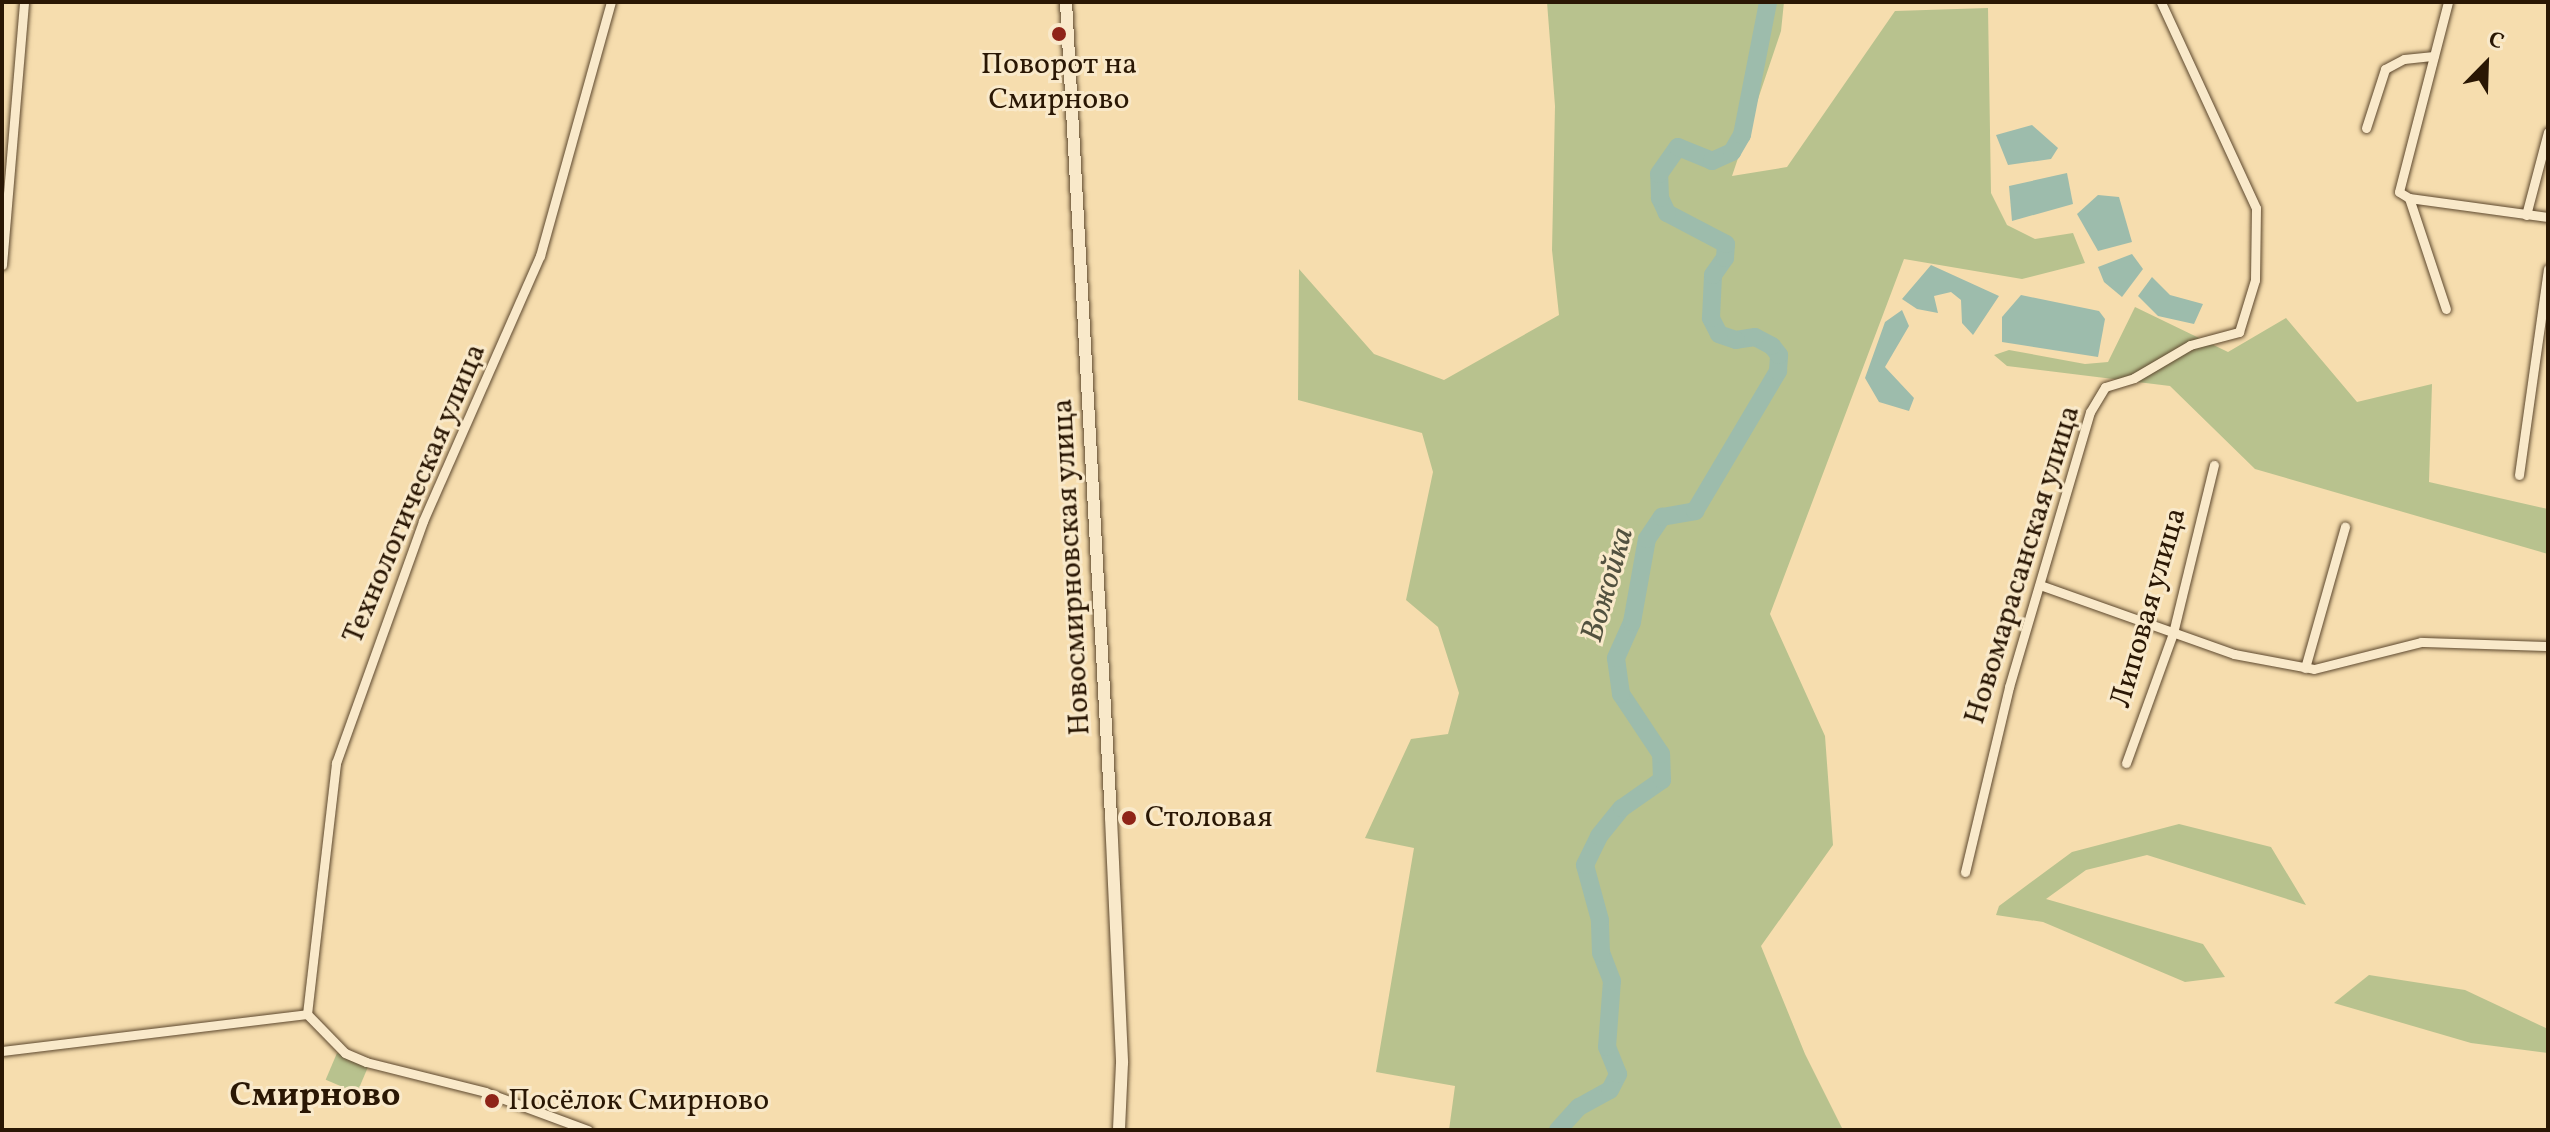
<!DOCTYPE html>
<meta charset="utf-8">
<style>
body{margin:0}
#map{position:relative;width:2550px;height:1132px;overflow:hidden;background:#f6ddae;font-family:Vollkorn,serif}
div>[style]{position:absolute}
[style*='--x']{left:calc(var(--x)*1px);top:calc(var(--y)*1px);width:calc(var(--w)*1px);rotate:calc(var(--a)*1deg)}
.green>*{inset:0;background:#b8c28e;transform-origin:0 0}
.water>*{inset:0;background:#9dbcac}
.river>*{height:18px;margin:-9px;padding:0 9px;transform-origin:9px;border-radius:9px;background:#9dbcac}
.roads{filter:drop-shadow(0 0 2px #5d482e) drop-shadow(0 0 2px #5d482e)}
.street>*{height:9px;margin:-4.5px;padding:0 4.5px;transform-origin:4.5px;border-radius:4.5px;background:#f9e9ca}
.secondary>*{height:12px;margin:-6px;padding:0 6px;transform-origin:6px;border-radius:6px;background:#f9e9ca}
.dots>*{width:22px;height:22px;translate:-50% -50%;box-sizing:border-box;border:4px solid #f9e9ca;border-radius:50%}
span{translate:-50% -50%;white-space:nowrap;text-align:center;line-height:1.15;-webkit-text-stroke:6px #f9e9ca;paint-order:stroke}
.poi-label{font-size:30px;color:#2a1704}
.left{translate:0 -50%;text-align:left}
.street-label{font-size:30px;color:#2a1704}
.water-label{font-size:32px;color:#52513f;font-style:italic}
.quarter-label{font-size:34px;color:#2a1704;font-weight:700}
.frame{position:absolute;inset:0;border:4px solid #2a1704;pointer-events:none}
.north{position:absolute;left:2446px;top:24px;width:80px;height:80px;-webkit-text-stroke:6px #f9e9ca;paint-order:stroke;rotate:23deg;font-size:22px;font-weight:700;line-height:32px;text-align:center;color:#2a1704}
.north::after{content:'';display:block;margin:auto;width:28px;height:36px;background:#2a1704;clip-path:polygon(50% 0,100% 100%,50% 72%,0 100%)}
</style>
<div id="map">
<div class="green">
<div style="clip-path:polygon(1547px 2px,1784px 2px,1781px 31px,1732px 176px,1787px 167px,1895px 11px,1988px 8px,1991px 193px,2007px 225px,2035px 239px,2073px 233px,2085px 263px,2022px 279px,1904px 259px,1770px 614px,1825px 736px,1833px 845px,1761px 946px,1805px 1054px,1843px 1130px,1449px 1130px,1455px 1086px,1376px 1072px,1414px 848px,1365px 838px,1411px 739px,1448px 734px,1459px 693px,1438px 627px,1406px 600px,1433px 472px,1422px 433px,1298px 400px,1299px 269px,1374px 354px,1444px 380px,1559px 315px,1552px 250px,1555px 106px)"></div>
<div style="clip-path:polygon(2135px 307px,2228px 352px,2286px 318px,2357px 402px,2432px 384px,2429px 482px,2548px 509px,2548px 554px,2255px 469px,2170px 386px,2007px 366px,1994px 355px,2009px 350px,2085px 364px,2108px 362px)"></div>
<div style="clip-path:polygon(2179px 824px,2271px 847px,2306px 905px,2147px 855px,2086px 870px,2046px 899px,2203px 944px,2225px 977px,2185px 982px,2043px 922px,1996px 915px,1999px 906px,2072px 852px)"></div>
<div style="clip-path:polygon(2369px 975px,2465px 990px,2548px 1029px,2548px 1053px,2471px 1043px,2334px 1003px)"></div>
<div style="left:337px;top:1053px;width:34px;height:29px;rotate:23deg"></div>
</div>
<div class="water">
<div style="clip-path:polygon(2032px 125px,2058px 148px,2051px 159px,2008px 165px,1996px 135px)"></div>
<div style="clip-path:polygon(2067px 173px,2073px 204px,2012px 221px,2009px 186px)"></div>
<div style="clip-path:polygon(2098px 195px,2119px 197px,2132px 242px,2098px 251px,2077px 214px)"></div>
<div style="clip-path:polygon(2132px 254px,2143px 269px,2122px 297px,2104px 282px,2098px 267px)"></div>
<div style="clip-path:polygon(1931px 265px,1999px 296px,1973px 335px,1962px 323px,1961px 300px,1951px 292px,1934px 296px,1938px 313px,1917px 309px,1902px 299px)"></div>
<div style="clip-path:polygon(2152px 277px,2170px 295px,2203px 304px,2194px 324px,2158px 316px,2138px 296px)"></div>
<div style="clip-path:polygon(2021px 295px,2099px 311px,2105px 319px,2098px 357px,2002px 342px,2002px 317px)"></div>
<div style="clip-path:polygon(1902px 310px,1909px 326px,1885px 367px,1914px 398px,1909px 411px,1879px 402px,1865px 378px,1885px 322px)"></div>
</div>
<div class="river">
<div style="--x:1558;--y:1130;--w:31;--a:-48"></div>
<div style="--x:1579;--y:1107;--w:35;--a:-29"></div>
<div style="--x:1610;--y:1090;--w:18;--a:-63"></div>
<div style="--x:1618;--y:1074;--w:29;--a:-112"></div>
<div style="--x:1607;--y:1047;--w:66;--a:-85.7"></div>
<div style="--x:1612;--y:981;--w:30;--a:-111"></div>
<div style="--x:1601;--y:953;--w:33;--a:-92"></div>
<div style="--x:1600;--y:920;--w:57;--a:-105.3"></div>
<div style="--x:1585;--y:865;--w:32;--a:-64"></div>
<div style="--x:1599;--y:836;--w:36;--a:-51"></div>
<div style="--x:1622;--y:808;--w:49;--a:-35"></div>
<div style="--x:1662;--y:780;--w:26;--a:-92"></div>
<div style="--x:1661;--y:754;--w:72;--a:-123.7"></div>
<div style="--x:1621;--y:694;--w:36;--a:-98"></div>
<div style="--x:1616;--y:658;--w:39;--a:-66"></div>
<div style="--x:1632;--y:622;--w:84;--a:-79.8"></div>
<div style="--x:1647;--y:539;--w:27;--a:-56"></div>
<div style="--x:1662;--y:517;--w:34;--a:-10"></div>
<div style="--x:1695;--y:511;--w:163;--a:-59.3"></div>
<div style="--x:1778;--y:371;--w:16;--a:-86"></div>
<div style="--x:1779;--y:355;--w:11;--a:-128"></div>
<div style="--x:1772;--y:346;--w:19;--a:-152"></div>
<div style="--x:1755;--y:337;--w:19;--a:171"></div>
<div style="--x:1736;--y:340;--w:18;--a:-161"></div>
<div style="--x:1719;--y:334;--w:18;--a:-117"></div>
<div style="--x:1711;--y:318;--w:43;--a:-87.3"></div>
<div style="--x:1713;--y:275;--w:21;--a:-55"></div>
<div style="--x:1725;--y:258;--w:14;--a:-86"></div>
<div style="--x:1726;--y:244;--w:67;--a:-152.3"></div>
<div style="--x:1667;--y:213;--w:17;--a:-115"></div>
<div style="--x:1660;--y:198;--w:24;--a:-92"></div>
<div style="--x:1659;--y:174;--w:33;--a:-55"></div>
<div style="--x:1678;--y:147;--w:37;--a:22"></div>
<div style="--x:1712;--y:161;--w:22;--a:-24"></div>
<div style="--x:1732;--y:152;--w:20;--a:-60"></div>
<div style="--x:1742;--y:135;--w:136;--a:-78.9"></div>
</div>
<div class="roads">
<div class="street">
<div style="--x:2448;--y:2;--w:196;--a:104.5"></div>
<div style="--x:2399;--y:192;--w:12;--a:31"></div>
<div style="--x:2409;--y:198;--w:140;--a:7.8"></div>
<div style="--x:2366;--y:128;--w:62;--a:-72.1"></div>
<div style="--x:2385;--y:69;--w:21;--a:-28"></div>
<div style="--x:2404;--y:59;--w:30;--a:-6"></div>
<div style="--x:2409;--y:198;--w:117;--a:71.6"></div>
<div style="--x:2526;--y:215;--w:86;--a:-75.2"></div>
<div style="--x:2;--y:265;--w:264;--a:-85.2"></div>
<div style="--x:2519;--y:475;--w:208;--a:-82"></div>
<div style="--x:2040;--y:585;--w:206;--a:19.6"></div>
<div style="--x:2234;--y:654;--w:81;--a:10.6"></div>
<div style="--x:2314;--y:669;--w:110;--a:-14.2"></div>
<div style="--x:2421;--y:642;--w:127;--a:1.8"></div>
<div style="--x:2305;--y:668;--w:147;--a:-74.2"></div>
<div style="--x:2126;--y:763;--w:138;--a:-70.1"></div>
<div style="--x:2173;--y:633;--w:173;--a:-76.3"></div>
<div style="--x:1965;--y:872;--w:190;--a:-76.6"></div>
<div style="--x:2009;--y:687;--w:287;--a:-73.6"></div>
<div style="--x:2090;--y:412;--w:29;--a:-59"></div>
<div style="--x:2105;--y:387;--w:30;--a:-17"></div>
<div style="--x:2134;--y:378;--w:65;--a:-30.5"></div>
<div style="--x:2190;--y:345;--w:51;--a:-14.9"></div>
<div style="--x:2239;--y:332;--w:54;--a:-72.9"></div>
<div style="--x:2255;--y:280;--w:72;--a:-89.2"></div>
<div style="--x:2256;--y:208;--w:227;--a:-114.8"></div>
<div style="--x:307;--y:1014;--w:253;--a:-83.4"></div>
<div style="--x:336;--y:763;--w:257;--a:-70.2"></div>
<div style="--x:423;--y:521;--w:290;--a:-66.2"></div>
<div style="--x:540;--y:256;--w:264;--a:-74.4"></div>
<div style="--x:2;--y:1051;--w:307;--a:-6.9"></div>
<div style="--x:307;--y:1014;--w:54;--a:45.7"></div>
<div style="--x:345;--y:1053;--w:23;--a:23"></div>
<div style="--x:366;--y:1062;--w:123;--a:14.1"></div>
<div style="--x:485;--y:1092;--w:110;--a:20.3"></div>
</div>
<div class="secondary">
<div style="--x:1066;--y:2;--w:817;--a:86.84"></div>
<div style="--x:1111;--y:818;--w:245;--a:87.4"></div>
<div style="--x:1122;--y:1063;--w:67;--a:92.6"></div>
</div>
</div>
<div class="dots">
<div style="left:1059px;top:34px;background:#8f2418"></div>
<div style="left:1129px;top:818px;background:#8f2418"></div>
<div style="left:492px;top:1101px;background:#8f2418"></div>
</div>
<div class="poi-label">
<span style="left:1059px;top:82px">Поворот на<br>Смирново</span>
<span class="left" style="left:1145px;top:818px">Столовая</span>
<span class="left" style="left:508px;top:1101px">Посёлок Смирново</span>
</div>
<div class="street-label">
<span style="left:415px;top:494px;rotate:-67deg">Технологическая улица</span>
<span style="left:2023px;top:565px;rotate:-73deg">Новомарасанская улица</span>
<span style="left:1072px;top:567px;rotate:-93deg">Новосмирновская улица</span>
<span style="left:2149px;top:608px;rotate:-74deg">Липовая улица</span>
</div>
<div class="water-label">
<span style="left:1609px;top:585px;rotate:-74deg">Вожойка</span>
</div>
<div class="quarter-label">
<span style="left:315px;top:1097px">Смирново</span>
</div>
<div class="frame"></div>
<div class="north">С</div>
</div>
